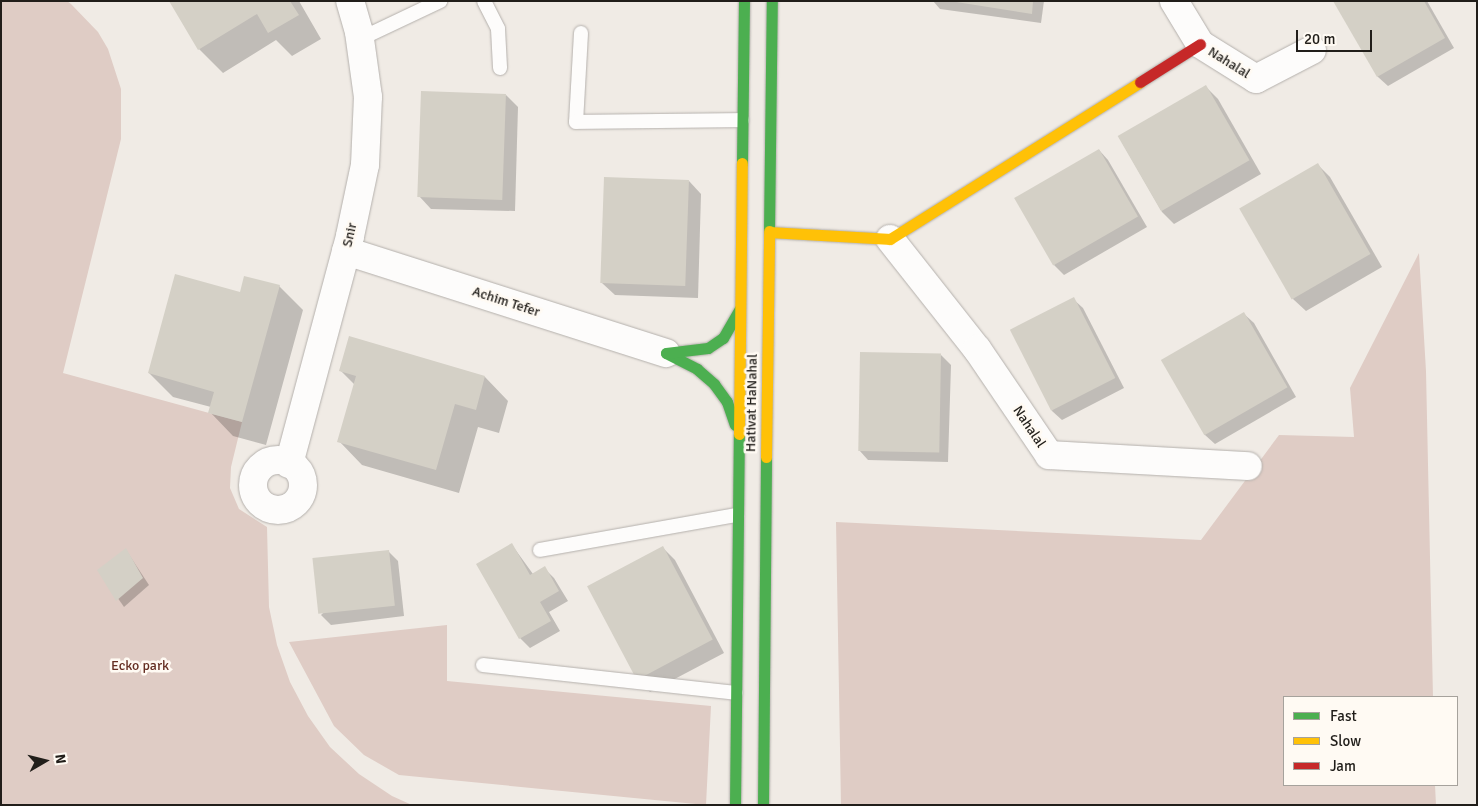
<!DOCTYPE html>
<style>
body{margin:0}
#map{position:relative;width:1478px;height:806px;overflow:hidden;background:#f0ebe5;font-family:Signika,sans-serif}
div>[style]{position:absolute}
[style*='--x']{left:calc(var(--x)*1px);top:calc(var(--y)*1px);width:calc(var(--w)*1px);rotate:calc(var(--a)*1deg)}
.green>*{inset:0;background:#dfccc5}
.shadow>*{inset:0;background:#0003}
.building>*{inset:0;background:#d4d0c6;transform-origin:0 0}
.roads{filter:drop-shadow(0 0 1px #b4b0ac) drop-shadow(0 0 1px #b4b0ac)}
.lane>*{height:14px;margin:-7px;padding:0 7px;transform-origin:7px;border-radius:7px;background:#fdfcfb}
.street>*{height:28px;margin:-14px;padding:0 14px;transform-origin:14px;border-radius:14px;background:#fdfcfb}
.street>.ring{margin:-14px;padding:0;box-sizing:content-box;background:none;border:28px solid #fdfcfb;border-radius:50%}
.fast>*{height:11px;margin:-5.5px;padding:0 5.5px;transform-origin:5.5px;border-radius:5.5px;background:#4caf50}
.slow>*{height:11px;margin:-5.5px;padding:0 5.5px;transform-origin:5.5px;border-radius:5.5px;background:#ffc107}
.jam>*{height:11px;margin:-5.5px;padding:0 5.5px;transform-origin:5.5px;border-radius:5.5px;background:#c62828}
span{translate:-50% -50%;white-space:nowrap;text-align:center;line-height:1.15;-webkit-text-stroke:5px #fffaf3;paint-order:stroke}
.street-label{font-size:14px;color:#211e1a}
.park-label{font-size:14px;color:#642d21}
.frame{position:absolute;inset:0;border:2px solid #211e1a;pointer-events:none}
.legend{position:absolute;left:1283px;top:696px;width:175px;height:90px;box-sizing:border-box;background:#fffaf3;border:1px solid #a6a29c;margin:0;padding:6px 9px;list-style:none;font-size:15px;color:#211e1a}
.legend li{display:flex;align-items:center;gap:10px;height:25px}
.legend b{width:25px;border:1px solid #a6a29c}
.north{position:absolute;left:20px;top:736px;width:50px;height:50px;-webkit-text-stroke:4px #fffaf3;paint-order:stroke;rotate:82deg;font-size:14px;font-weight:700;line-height:20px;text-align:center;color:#211e1a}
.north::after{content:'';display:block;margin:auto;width:18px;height:22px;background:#211e1a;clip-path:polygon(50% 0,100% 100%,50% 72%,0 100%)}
.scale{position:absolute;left:1296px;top:30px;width:76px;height:22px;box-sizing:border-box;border:2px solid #211e1a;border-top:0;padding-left:6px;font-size:15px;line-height:18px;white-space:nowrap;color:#211e1a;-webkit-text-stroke:4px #fffaf3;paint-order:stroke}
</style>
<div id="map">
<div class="green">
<div style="clip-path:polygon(1px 1px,67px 1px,71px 4px,98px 32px,108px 49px,121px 89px,121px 139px,63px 373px,242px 422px,231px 467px,230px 488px,239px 509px,267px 527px,269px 607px,277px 645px,290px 682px,308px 716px,330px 747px,359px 774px,392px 796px,412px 805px,1px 805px)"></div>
<div style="clip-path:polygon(1419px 253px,1426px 371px,1433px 697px,1284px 697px,1284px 785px,1435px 785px,1436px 805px,841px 805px,836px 522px,1201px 540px,1279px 435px,1354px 437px,1350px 388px)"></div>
<div style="clip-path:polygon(447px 625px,447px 681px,711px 706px,706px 805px,399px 775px,364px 755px,334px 726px,289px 642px)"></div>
</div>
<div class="shadow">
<div style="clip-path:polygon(170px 1px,299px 1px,321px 39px,292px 56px,276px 40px,223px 73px,199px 49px)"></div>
<div style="clip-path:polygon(933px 1px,1044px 1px,1041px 23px,940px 9px)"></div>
<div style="clip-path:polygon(1334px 1px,1427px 1px,1454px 48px,1388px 86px,1378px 77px)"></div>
<div style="clip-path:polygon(1206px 87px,1218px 99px,1261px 174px,1174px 224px,1162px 212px,1119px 137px)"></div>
<div style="clip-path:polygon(506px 95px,518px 107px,515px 211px,431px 209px,419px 196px)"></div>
<div style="clip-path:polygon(1099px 150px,1108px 160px,1147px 227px,1064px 275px,1054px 265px)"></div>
<div style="clip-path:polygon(1318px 165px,1330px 177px,1382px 267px,1306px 311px,1293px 299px)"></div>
<div style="clip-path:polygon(689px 181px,701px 194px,698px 298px,615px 295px,602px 283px)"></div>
<div style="clip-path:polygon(279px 286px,303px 310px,266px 445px,233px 436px,210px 412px,211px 407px,173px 397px,149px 373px,241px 294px)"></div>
<div style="clip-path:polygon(1073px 299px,1083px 308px,1124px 388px,1062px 420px,1052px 411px)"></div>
<div style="clip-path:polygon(1244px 314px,1254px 323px,1296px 397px,1215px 444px,1205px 435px,1163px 361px)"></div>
<div style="clip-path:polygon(941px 355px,951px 365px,948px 462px,868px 460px,859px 450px)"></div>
<div style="clip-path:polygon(341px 371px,485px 377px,508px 401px,499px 433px,478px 427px,459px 493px,362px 465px,339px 441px,355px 385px)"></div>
<div style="clip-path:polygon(512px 545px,533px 574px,544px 568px,554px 578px,568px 601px,549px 612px,560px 631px,530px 648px,520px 638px,478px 564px)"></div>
<div style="clip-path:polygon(663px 548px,675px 560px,724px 653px,650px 692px,638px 680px)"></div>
<div style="clip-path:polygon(126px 550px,149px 585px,124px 607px,99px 571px)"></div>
<div style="clip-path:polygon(388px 551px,398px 561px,404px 616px,331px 625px,321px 615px)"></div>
</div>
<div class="building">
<div style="clip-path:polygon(169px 1px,290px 1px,299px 15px,268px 33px,257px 14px,198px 50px)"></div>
<div style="clip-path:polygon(950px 1px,1033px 1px,1032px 14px)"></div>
<div style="clip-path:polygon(1333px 1px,1424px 1px,1445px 38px,1377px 77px)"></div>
<div style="left:1206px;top:85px;width:87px;height:102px;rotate:60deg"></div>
<div style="left:421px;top:91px;width:85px;height:106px;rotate:2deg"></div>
<div style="left:1099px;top:149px;width:78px;height:98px;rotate:60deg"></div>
<div style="left:1318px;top:163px;width:105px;height:91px;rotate:60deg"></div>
<div style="left:604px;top:177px;width:85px;height:106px;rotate:2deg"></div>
<div style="clip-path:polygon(175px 274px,240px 292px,244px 276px,280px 285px,242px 422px,208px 413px,214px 392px,148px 373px)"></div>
<div style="left:1074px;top:297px;width:91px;height:72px;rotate:63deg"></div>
<div style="left:1244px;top:312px;width:87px;height:96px;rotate:60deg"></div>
<div style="clip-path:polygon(349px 336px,485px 376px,476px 410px,455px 404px,436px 470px,337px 442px,356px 376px,339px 371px)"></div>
<div style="left:860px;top:352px;width:81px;height:99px;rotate:1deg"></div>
<div style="clip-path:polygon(512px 543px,530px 575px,545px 566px,559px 591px,540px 602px,551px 621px,519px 639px,476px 564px)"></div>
<div style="left:663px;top:546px;width:106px;height:86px;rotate:62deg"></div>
<div style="clip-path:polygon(126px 548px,143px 578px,116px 601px,97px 570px)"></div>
<div style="left:389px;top:550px;width:56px;height:77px;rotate:84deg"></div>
</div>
<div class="roads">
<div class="lane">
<div style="--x:484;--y:1;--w:31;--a:63"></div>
<div style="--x:498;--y:29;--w:39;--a:87"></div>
<div style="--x:581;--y:33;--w:89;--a:93.2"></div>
<div style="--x:576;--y:122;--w:166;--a:-0.7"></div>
<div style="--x:360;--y:39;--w:89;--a:-25.4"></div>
<div style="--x:540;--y:550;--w:200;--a:-10.1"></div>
<div style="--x:483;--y:665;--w:254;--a:6.3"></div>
</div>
<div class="street">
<div style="--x:1174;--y:1;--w:50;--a:58.8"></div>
<div style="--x:1200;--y:44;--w:66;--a:32"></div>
<div style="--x:1256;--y:79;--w:63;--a:-27.4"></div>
<div style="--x:890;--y:239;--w:140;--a:51.7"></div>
<div style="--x:977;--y:349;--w:128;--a:55.8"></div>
<div style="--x:1049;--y:455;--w:199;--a:3.2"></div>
<div style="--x:346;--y:251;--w:336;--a:17.7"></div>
<div class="ring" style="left:253px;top:460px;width:22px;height:22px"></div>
<div style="--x:289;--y:464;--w:236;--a:-75"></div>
<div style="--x:350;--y:236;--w:73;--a:-78.1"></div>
<div style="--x:365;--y:165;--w:68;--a:-87.5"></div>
<div style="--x:368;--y:97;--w:66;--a:-97.9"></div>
<div style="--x:359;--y:32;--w:32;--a:-106"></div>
</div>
<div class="fast">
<div style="--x:742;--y:163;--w:162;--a:-89.3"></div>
<div style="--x:769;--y:231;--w:230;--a:-89.3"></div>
<div style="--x:666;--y:353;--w:35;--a:27"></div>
<div style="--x:697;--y:369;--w:23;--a:41"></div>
<div style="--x:714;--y:384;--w:22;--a:54"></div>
<div style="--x:727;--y:402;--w:24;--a:71"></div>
<div style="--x:666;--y:353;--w:42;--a:-6.8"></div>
<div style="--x:708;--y:348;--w:18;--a:-34"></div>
<div style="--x:723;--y:338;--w:34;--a:-60"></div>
<div style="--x:735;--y:805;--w:371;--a:-89.4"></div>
<div style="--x:763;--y:805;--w:348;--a:-89.5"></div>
</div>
<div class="slow">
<div style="--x:770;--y:232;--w:120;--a:3.3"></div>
<div style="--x:890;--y:239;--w:295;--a:-32.1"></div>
<div style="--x:739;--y:434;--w:271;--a:-89.4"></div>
<div style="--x:766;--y:457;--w:226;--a:-89.2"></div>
</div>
<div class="jam">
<div style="--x:1140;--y:82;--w:71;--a:-32.3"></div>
</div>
</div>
<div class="street-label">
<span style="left:1229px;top:63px;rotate:32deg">Nahalal</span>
<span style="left:350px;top:235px;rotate:-77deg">Snir</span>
<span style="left:506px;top:302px;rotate:18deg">Achim Tefer</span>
<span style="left:752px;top:403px;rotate:-89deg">Hativat HaNahal</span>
<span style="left:1029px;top:427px;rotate:56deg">Nahalal</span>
</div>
<div class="park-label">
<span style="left:140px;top:666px">Ecko park</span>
</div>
<div class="frame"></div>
<ul class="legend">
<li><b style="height:6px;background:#4caf50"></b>Fast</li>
<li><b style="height:6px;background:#ffc107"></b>Slow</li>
<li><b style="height:6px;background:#c62828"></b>Jam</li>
</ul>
<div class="north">N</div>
<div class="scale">20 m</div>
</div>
